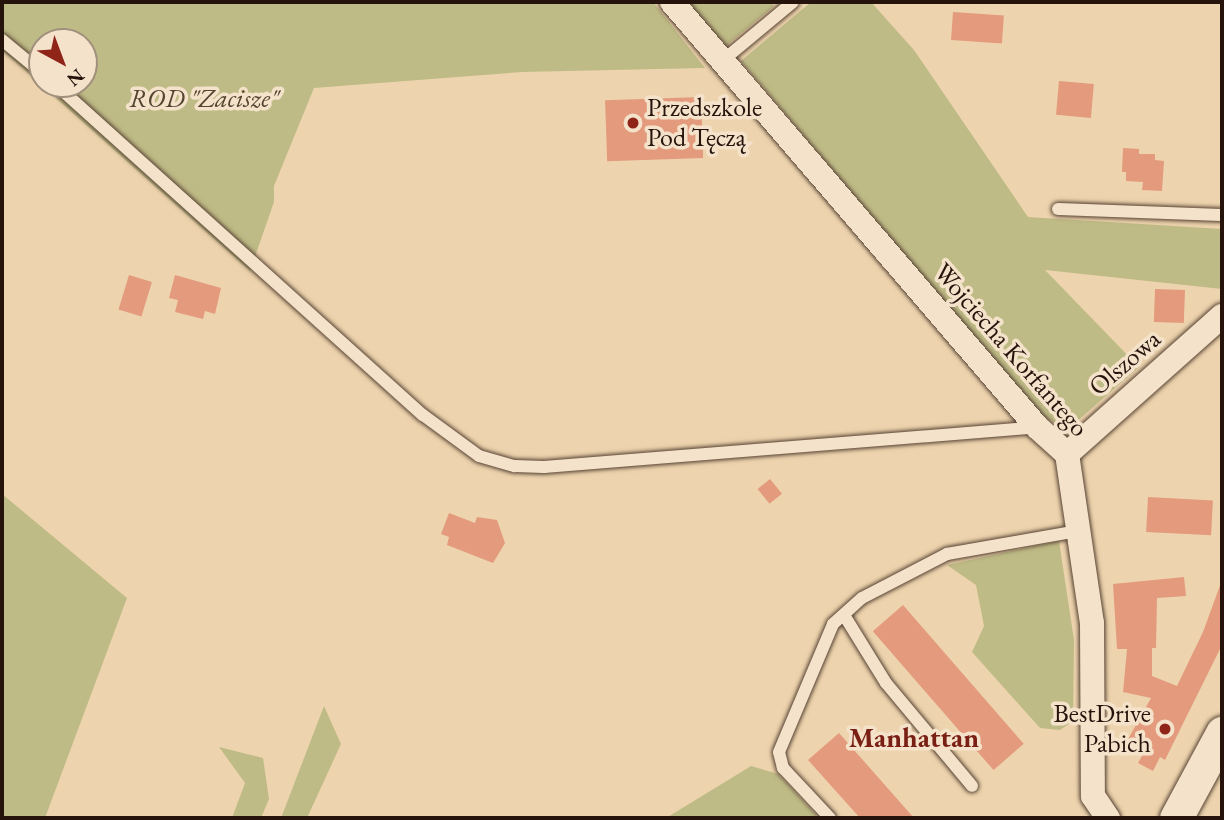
<!DOCTYPE html>
<meta charset="utf-8">
<style>
body{margin:0}
#map{position:relative;width:1224px;height:820px;overflow:hidden;background:#eed4ae;font-family:"EB Garamond",serif}
div>[style]{position:absolute}
[style*='--x']{left:calc(var(--x)*1px);top:calc(var(--y)*1px);width:calc(var(--w)*1px);rotate:calc(var(--a)*1deg)}
.green>*{inset:0;background:#bfbb86}
.building>*{inset:0;background:#e39a7d;transform-origin:0 0}
.roads{filter:drop-shadow(0 0 2px #574334) drop-shadow(0 0 2px #574334)}
.service>*{height:12px;margin:-6px;padding:0 6px;transform-origin:6px;border-radius:6px;background:#f4e3ca}
.minor>*{height:24px;margin:-12px;padding:0 12px;transform-origin:12px;border-radius:12px;background:#f4e3ca}
.secondary>*{height:33px;margin:-16.5px;padding:0 16.5px;transform-origin:16.5px;border-radius:16.5px;background:#f4e3ca}
.dots>*{width:19px;height:19px;translate:-50% -50%;box-sizing:border-box;border:4px solid #f4e3ca;border-radius:50%}
span{translate:-50% -50%;white-space:nowrap;text-align:center;line-height:1.15;-webkit-text-stroke:7px #f4e3ca;paint-order:stroke}
.park-label{font-size:26px;color:#534531;font-style:italic}
.poi-label{font-size:26px;color:#25130c}
.left{translate:0 -50%;text-align:left}
.right{translate:-100% -50%;text-align:right}
.street-label{font-size:26px;color:#25130c}
.neighbourhood-label{font-size:28px;color:#7a1f14;font-weight:700}
.frame{position:absolute;inset:0;border:4px solid #25130c;pointer-events:none}
.north{position:absolute;left:28px;top:28px;width:70px;height:70px;box-sizing:border-box;background:#f4e3ca;border:2px solid #a1907e;border-radius:50%;rotate:139deg;font-size:19px;font-weight:700;line-height:28px;text-align:center;color:#25130c}
.north::after{content:'';display:block;margin:auto;width:24px;height:32px;background:#8f2418;clip-path:polygon(50% 0,100% 100%,50% 72%,0 100%)}
</style>
<div id="map">
<div class="green">
<div style="clip-path:polygon(evenodd,2px 2px,653px 2px,705px 68px,522px 72px,314px 88px,274px 186px,274px 202px,250px 271px,2px 50px,2px 2px,42px 42px,84px 42px,84px 84px,42px 84px,42px 42px)"></div>
<div style="clip-path:polygon(685px 2px,771px 2px,774px 6px,723px 48px)"></div>
<div style="clip-path:polygon(811px 2px,871px 2px,914px 50px,1028px 217px,1222px 229px,1222px 289px,1045px 270px,1139px 367px,1067px 430px,1037px 413px,741px 61px)"></div>
<div style="clip-path:polygon(2px 494px,127px 598px,45px 818px,2px 818px)"></div>
<div style="clip-path:polygon(1059px 541px,1074px 640px,1073px 721px,1060px 730px,1040px 728px,972px 652px,984px 626px,976px 585px,947px 565px)"></div>
<div style="clip-path:polygon(324px 706px,341px 744px,307px 818px,281px 818px)"></div>
<div style="clip-path:polygon(219px 747px,263px 758px,269px 799px,261px 818px,232px 818px,245px 783px)"></div>
<div style="clip-path:polygon(751px 766px,778px 774px,819px 818px,666px 818px)"></div>
</div>
<div class="building">
<div style="left:953px;top:12px;width:51px;height:28px;rotate:4deg"></div>
<div style="left:1059px;top:81px;width:35px;height:34px;rotate:5deg"></div>
<div style="left:701px;top:97px;width:61px;height:96px;rotate:88deg"></div>
<div style="clip-path:polygon(1123px 148px,1139px 149px,1139px 154px,1155px 154px,1155px 160px,1164px 161px,1162px 191px,1142px 190px,1143px 182px,1126px 181px,1126px 172px,1122px 172px)"></div>
<div style="left:129px;top:275px;width:24px;height:36px;rotate:17deg"></div>
<div style="clip-path:polygon(175px 275px,221px 288px,215px 314px,205px 311px,203px 319px,175px 312px,178px 300px,169px 298px)"></div>
<div style="left:1155px;top:289px;width:30px;height:33px;rotate:2deg"></div>
<div style="left:770px;top:479px;width:19px;height:16px;rotate:51deg"></div>
<div style="left:1148px;top:497px;width:65px;height:35px;rotate:3deg"></div>
<div style="clip-path:polygon(449px 513px,475px 523px,477px 517px,497px 520px,505px 543px,493px 563px,447px 545px,449px 537px,441px 534px)"></div>
<div style="clip-path:polygon(1184px 577px,1186px 596px,1157px 598px,1156px 648px,1152px 648px,1152px 676px,1177px 686px,1203px 632px,1222px 580px,1222px 645px,1165px 760px,1160px 757px,1153px 771px,1138px 763px,1146px 749px,1127px 741px,1151px 698px,1123px 692px,1127px 649px,1117px 649px,1113px 584px)"></div>
<div style="left:903px;top:605px;width:184px;height:40px;rotate:49deg"></div>
<div style="clip-path:polygon(839px 733px,914px 818px,860px 818px,808px 760px)"></div>
</div>
<div class="roads">
<div class="service">
<div style="--x:2;--y:40;--w:52;--a:39.5"></div>
<div style="--x:722;--y:61;--w:92;--a:-39.7"></div>
<div style="--x:55;--y:84;--w:495;--a:42"></div>
<div style="--x:423;--y:415;--w:69;--a:36.2"></div>
<div style="--x:479;--y:456;--w:37;--a:16"></div>
<div style="--x:515;--y:466;--w:29;--a:2"></div>
<div style="--x:544;--y:467;--w:495;--a:-4.6"></div>
<div style="--x:1058;--y:209;--w:164;--a:2.1"></div>
<div style="--x:844;--y:615;--w:80;--a:58.3"></div>
<div style="--x:886;--y:683;--w:134;--a:50.1"></div>
<div style="--x:830;--y:818;--w:69;--a:-133.2"></div>
<div style="--x:783;--y:768;--w:16;--a:-104"></div>
<div style="--x:779;--y:752;--w:139;--a:-67.1"></div>
<div style="--x:833;--y:624;--w:39;--a:-42"></div>
<div style="--x:862;--y:598;--w:96;--a:-27.4"></div>
<div style="--x:947;--y:554;--w:132;--a:-10"></div>
</div>
<div class="minor">
<div style="--x:672;--y:2;--w:560;--a:49.34"></div>
<div style="--x:1037;--y:427;--w:40;--a:42"></div>
<div style="--x:1067;--y:454;--w:171;--a:81.6"></div>
<div style="--x:1092;--y:623;--w:173;--a:89.7"></div>
<div style="--x:1093;--y:796;--w:27;--a:56"></div>
<div style="--x:1067;--y:454;--w:208;--a:-41.7"></div>
</div>
<div class="secondary">
<div style="--x:1176;--y:818;--w:97;--a:-61.6"></div>
</div>
</div>
<div class="dots">
<div style="left:633px;top:123px;background:#8f2418"></div>
<div style="left:1165px;top:729px;background:#8f2418"></div>
</div>
<div class="park-label">
<span style="left:204px;top:99px">ROD "Zacisze"</span>
</div>
<div class="poi-label">
<span class="left" style="left:647px;top:123px">Przedszkole<br>Pod Tęczą</span>
<span class="right" style="left:1151px;top:729px">BestDrive<br>Pabich</span>
</div>
<div class="street-label">
<span style="left:1011px;top:350px;rotate:49deg">Wojciecha Korfantego</span>
<span style="left:1125px;top:363px;rotate:-41deg">Olszowa</span>
</div>
<div class="neighbourhood-label">
<span style="left:914px;top:737px">Manhattan</span>
</div>
<div class="frame"></div>
<div class="north">N</div>
</div>
